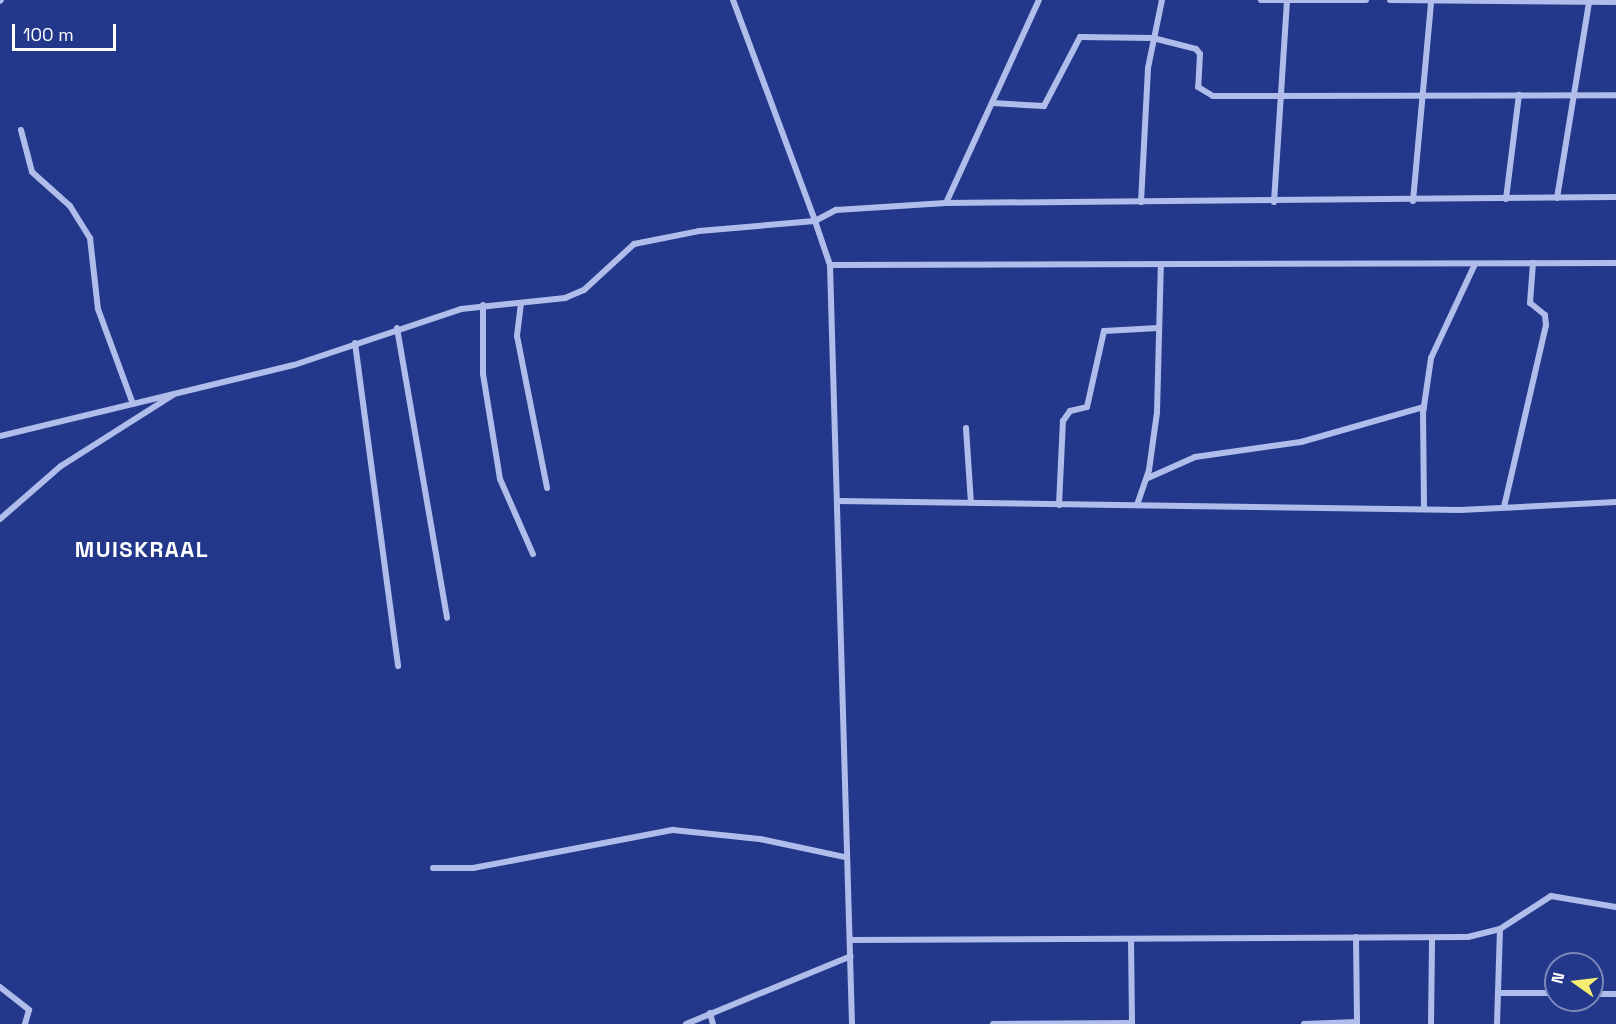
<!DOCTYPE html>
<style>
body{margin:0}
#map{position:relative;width:1616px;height:1024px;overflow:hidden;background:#23388a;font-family:"Space Grotesk",sans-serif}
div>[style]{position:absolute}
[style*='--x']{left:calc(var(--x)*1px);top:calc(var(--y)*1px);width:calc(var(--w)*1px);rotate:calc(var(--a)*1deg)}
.street>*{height:6px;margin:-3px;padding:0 3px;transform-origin:3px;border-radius:3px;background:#b0bdea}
span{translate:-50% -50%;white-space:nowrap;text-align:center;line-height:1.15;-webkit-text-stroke:5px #23388a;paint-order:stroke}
.district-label{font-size:22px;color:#fff;font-weight:700;letter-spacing:1.5px}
.north{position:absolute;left:1544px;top:952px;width:60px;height:60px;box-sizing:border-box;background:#23388a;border:2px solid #7b88b9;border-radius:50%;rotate:284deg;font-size:16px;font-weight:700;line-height:24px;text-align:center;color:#fff}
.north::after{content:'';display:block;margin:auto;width:21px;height:27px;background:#f6ee73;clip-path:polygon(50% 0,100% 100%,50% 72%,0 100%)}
.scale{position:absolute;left:12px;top:24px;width:104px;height:27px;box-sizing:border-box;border:3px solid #fff;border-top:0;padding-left:8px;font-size:18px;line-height:21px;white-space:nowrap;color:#fff;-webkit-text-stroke:4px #23388a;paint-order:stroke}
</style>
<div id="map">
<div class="street">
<div style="--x:733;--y:0;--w:236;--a:69.6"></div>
<div style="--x:815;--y:221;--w:24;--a:-28"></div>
<div style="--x:836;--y:210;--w:110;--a:-3.6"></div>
<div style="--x:946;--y:203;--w:670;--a:-0.51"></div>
<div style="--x:1261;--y:0;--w:105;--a:0"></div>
<div style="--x:1390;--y:0;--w:226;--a:0.5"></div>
<div style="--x:0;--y:1;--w:1;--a:-45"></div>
<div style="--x:992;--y:103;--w:52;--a:3.3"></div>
<div style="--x:1044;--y:106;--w:78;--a:-62.4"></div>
<div style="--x:1080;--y:37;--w:73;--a:0.8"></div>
<div style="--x:1153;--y:38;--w:44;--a:14.3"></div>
<div style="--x:1196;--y:49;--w:6;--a:51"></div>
<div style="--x:1200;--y:54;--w:33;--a:93"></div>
<div style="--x:1198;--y:87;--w:17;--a:31"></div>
<div style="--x:1213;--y:96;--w:403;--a:-0.1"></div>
<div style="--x:21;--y:130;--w:43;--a:75.3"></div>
<div style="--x:32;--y:172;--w:51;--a:41.8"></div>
<div style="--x:70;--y:206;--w:38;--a:58"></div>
<div style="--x:90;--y:238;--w:71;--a:83.6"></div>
<div style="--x:98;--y:309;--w:101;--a:69.8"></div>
<div style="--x:1557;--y:198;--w:198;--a:-80.7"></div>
<div style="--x:1506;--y:199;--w:105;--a:-82.9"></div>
<div style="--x:1413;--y:201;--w:199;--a:-84.8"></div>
<div style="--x:1141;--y:202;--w:134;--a:-87"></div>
<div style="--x:1148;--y:68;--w:69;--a:-78.4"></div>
<div style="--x:1274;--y:202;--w:201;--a:-86.3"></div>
<div style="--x:946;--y:203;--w:223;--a:-65.4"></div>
<div style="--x:830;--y:265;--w:759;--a:88.34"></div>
<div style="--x:521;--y:303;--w:33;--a:97"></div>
<div style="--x:517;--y:336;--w:155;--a:78.8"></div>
<div style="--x:483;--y:305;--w:69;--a:90"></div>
<div style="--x:483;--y:374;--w:106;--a:80.8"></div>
<div style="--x:500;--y:479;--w:82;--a:66.3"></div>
<div style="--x:397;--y:328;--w:294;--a:80.2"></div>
<div style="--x:355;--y:343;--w:326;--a:82.4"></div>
<div style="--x:966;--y:428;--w:75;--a:86.2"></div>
<div style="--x:0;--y:436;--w:302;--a:-13.6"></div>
<div style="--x:294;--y:365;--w:176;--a:-18.5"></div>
<div style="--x:461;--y:309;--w:105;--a:-6"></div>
<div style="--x:565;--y:298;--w:21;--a:-23"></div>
<div style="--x:584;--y:290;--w:68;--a:-42.6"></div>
<div style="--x:634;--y:244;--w:66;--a:-11.3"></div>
<div style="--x:699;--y:231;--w:116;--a:-4.9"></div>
<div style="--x:815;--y:221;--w:46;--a:71.2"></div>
<div style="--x:830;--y:265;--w:786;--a:-0.15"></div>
<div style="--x:1148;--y:478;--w:51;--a:-24.1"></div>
<div style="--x:1195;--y:457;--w:107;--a:-8.1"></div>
<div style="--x:1301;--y:442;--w:128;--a:-15.9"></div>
<div style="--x:838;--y:501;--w:622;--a:0.83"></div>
<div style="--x:1460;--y:510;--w:156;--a:-2.9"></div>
<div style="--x:1059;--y:505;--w:84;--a:-87.3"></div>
<div style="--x:1063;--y:421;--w:12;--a:-55"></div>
<div style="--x:1070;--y:411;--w:17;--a:-13"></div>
<div style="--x:1087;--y:407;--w:78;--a:-77.4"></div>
<div style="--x:1104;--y:331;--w:54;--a:-3.2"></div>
<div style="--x:1137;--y:505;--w:37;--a:-71"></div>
<div style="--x:1149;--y:470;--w:59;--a:-82.1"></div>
<div style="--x:1157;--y:412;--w:148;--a:-88.5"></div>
<div style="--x:1424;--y:507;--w:94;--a:-90.6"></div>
<div style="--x:1423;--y:413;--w:56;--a:-81.7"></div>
<div style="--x:1431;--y:358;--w:104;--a:-64.9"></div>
<div style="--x:1504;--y:507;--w:187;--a:-77"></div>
<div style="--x:1546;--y:325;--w:10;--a:-96"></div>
<div style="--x:1545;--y:315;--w:19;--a:-141"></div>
<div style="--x:1530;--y:303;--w:40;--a:-85.7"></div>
<div style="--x:0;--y:519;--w:81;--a:-41"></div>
<div style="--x:61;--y:466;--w:133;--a:-32.4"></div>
<div style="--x:433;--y:868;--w:40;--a:0"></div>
<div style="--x:473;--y:868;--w:204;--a:-10.8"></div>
<div style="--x:673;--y:830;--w:87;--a:5.9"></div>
<div style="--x:760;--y:839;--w:87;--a:12"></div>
<div style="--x:1356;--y:937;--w:87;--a:89.3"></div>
<div style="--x:850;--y:940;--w:618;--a:-0.28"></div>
<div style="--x:1468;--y:937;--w:33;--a:-14"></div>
<div style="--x:1500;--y:929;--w:61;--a:-32.9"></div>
<div style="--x:1551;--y:896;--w:66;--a:9.6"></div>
<div style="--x:1131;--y:940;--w:84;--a:89.3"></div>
<div style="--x:0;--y:987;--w:37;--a:38"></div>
<div style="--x:29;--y:1010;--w:15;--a:106"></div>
<div style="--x:1498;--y:993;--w:58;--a:0"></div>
<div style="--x:1592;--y:994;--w:24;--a:0"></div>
<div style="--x:710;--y:1013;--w:11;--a:75"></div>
<div style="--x:686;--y:1024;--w:178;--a:-22.4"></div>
<div style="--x:993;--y:1024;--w:139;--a:-0.4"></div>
<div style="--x:1304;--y:1024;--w:53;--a:-2.2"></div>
<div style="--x:1431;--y:1024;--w:86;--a:-89.3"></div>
<div style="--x:1497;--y:1024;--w:95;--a:-88.2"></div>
</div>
<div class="district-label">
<span style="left:142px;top:550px">MUISKRAAL</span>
</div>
<div class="north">N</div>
<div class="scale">100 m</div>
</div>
